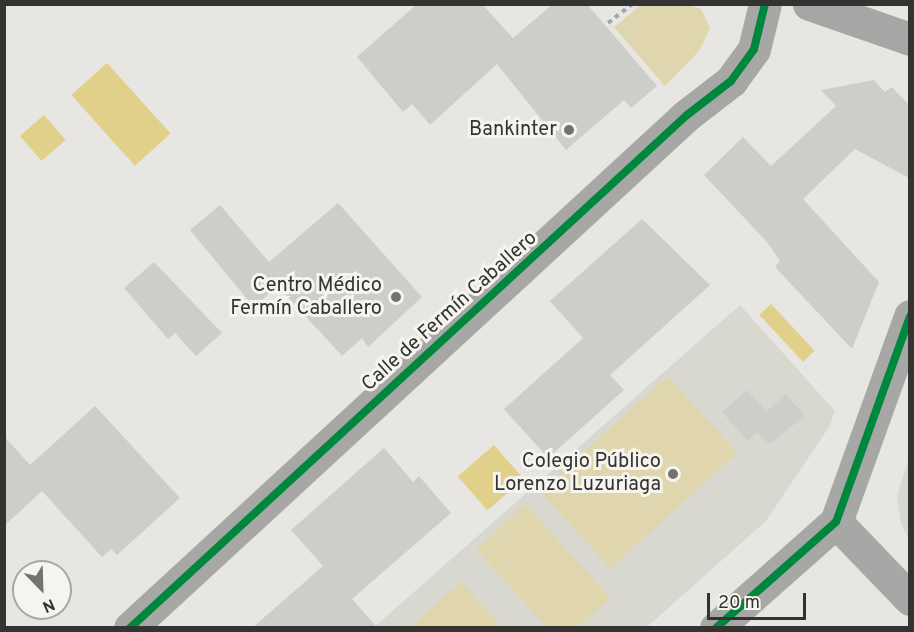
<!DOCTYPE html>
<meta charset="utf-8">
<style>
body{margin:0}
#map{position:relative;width:914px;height:632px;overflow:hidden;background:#e7e6e3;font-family:Overpass,sans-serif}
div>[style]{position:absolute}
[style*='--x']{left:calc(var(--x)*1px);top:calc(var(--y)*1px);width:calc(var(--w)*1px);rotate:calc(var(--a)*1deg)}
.built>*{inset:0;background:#d9d8d0}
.green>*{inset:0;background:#dfd6ae;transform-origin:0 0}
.water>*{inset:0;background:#e0d089;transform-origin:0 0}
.building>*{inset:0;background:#cdcdca}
.path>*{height:4px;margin-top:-2px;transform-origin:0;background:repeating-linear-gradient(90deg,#a6a5a4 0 4.5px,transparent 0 9px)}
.minor>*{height:33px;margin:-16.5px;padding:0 16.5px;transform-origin:16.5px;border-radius:16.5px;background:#a7a7a6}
.secondary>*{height:33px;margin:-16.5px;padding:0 16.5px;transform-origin:16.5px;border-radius:16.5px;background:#a6a6a4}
.cycleway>*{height:8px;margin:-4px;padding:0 4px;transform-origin:4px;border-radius:4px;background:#00873e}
.dots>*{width:16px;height:16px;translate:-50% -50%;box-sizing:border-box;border:3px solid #f5f4ef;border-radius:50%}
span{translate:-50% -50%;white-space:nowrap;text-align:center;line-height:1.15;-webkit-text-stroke:6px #f5f4ef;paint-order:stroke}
.poi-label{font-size:20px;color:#343332}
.right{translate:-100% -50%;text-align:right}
.street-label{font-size:20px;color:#343332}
.frame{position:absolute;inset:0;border:6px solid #343332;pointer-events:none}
.north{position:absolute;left:12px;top:560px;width:60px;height:60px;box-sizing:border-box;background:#f5f4ef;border:2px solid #a8a7a3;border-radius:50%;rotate:157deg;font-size:16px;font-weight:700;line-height:24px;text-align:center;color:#343332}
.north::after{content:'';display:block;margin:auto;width:21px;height:27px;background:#737270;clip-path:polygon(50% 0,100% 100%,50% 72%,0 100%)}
.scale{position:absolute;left:707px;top:593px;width:99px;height:27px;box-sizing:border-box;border:3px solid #343332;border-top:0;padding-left:8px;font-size:18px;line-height:21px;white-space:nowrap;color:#343332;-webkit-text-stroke:4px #f5f4ef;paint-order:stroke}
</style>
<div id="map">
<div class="built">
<div style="clip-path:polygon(740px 305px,835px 411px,829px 427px,766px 521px,647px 627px,373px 628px)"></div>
<div style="clip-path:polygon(909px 457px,910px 539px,909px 539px,901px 524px,897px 496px)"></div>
</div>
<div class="green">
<div style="clip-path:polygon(689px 5px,701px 9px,710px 28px,699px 51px,665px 86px,614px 27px,641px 5px)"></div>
<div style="left:668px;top:376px;width:104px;height:172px;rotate:48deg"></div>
<div style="clip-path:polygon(526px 504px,610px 598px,578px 627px,547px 627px,476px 549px)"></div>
<div style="clip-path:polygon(461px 582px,503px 627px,413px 627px,412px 626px)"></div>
</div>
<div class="water">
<div style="left:107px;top:63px;width:95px;height:48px;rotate:48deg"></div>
<div style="left:44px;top:115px;width:33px;height:32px;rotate:49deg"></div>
<div style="left:771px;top:304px;width:64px;height:16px;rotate:47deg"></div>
<div style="left:494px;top:445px;width:45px;height:48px;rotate:49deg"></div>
</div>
<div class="building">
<div style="clip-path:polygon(417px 4px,482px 4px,513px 38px,553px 4px,587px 4px,657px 86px,631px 108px,624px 100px,566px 150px,497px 64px,430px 125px,412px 104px,403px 112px,357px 57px)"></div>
<div style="clip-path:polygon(874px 80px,885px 92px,892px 87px,909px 105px,909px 178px,855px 149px,803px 199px,879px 282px,852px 349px,775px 267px,780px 261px,767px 242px,704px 175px,743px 137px,771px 166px,836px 106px,821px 90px)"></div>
<div style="clip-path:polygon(338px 203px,422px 297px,368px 347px,362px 338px,342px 356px,278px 286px,254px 307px,190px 230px,220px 205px,269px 262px)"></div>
<div style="clip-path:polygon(642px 219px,710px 285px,610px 375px,624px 390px,548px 458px,504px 409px,583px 338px,550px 301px)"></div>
<div style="clip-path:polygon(154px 262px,222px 333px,196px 356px,175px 333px,168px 339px,124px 288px)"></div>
<div style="clip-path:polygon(747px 390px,767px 411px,786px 394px,805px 416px,769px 444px,757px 432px,748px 441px,722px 412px)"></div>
<div style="clip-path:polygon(95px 406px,180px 498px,117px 555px,111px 549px,102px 557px,42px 491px,4px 526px,4px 436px,30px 465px)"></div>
<div style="clip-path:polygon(384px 448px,413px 482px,419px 476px,451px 513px,352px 599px,377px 627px,253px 627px,323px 566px,291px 530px)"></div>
</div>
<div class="path">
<div style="--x:608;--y:23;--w:31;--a:-38"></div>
</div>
<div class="minor">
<div style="--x:836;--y:522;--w:107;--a:46.1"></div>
<div style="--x:130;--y:628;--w:757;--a:-42.65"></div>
<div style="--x:687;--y:115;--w:56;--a:-37.7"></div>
<div style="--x:731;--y:81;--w:39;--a:-54"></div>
<div style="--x:754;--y:49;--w:46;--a:-76.3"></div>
<div style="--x:716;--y:628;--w:160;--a:-41.5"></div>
<div style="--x:836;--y:522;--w:219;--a:-70.2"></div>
</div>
<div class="secondary">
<div style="--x:809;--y:4;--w:107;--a:19.1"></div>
</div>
<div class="cycleway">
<div style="--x:130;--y:628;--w:757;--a:-42.65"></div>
<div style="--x:687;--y:115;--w:56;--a:-37.7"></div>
<div style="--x:731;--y:81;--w:39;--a:-54"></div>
<div style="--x:754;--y:49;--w:46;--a:-76.3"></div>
<div style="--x:716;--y:628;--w:160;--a:-41.5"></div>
<div style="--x:836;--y:522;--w:219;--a:-70.2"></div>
</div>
<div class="dots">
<div style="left:569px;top:130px;background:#737270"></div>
<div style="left:396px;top:297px;background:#737270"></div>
<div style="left:673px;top:474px;background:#737270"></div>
</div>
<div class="poi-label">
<span class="right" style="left:557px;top:130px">Bankinter</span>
<span class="right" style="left:382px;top:298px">Centro Médico<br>Fermín Caballero</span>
<span class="right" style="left:661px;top:474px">Colegio Público<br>Lorenzo Luzuriaga</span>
</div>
<div class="street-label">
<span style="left:450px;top:312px;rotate:-42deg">Calle de Fermín Caballero</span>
</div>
<div class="frame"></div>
<div class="north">N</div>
<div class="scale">20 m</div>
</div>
